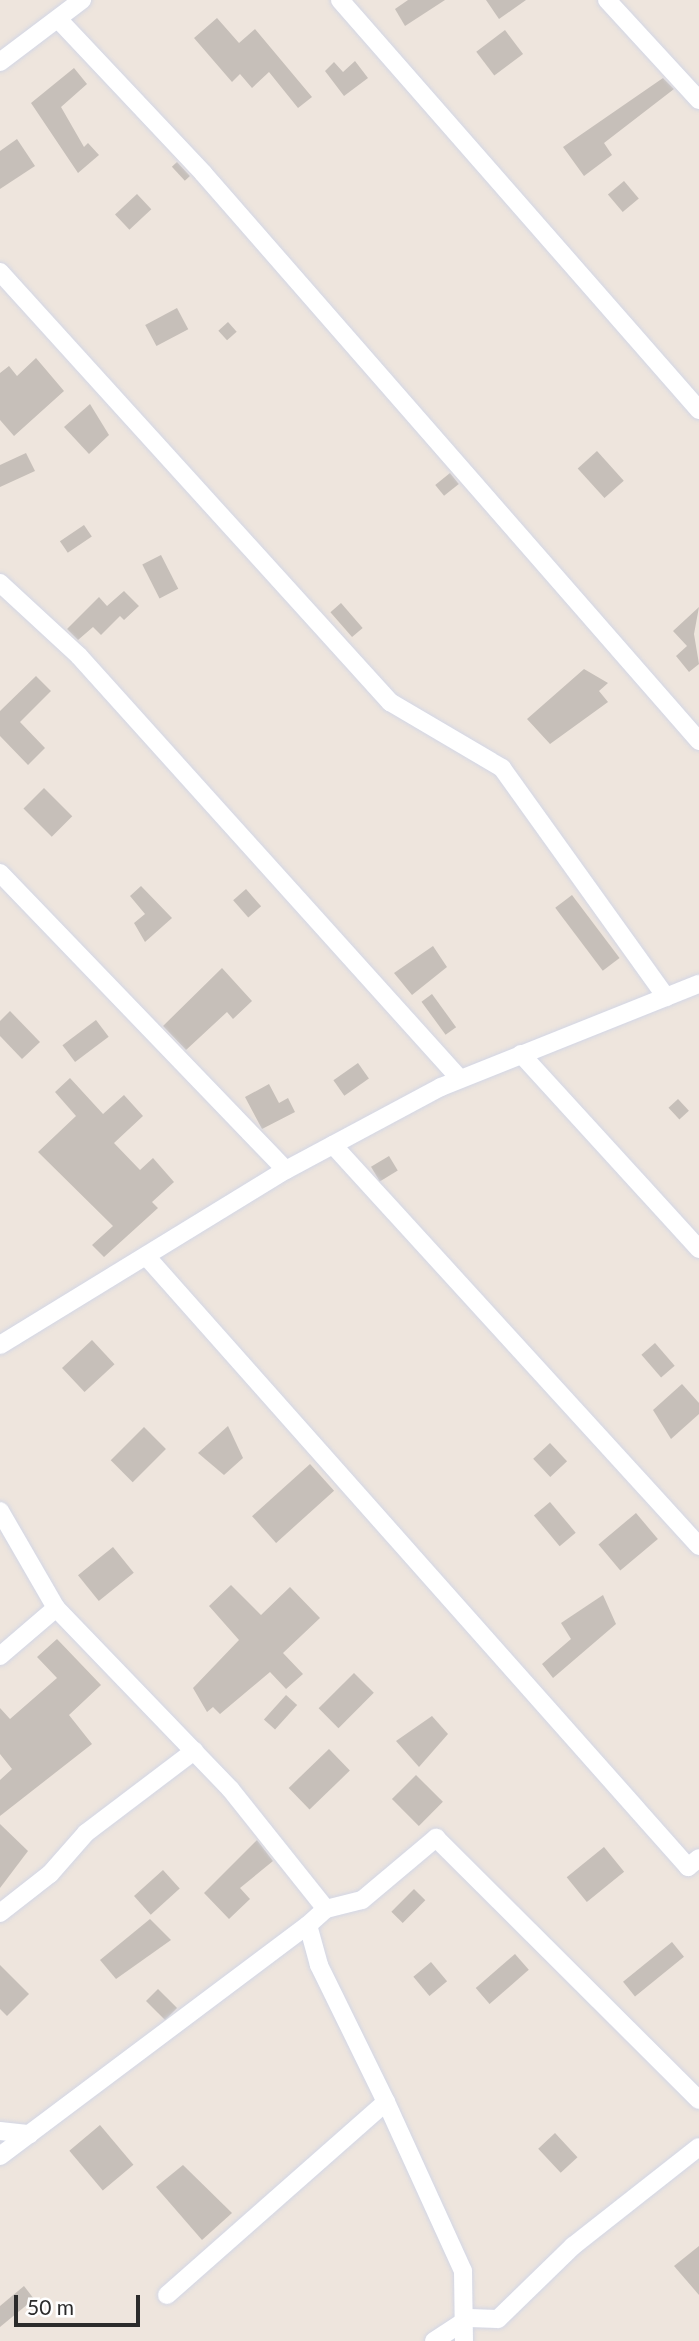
<!DOCTYPE html>
<style>
body{margin:0}
#map{position:relative;width:699px;height:2341px;overflow:hidden;background:#eee5dd;font-family:Lato,sans-serif}
div>[style]{position:absolute}
[style*='--x']{left:calc(var(--x)*1px);top:calc(var(--y)*1px);width:calc(var(--w)*1px);rotate:calc(var(--a)*1deg)}
.building>*{inset:0;background:#c6bfb9;transform-origin:0 0}
.roads{filter:drop-shadow(0 0 2px #d2d6e5) drop-shadow(0 0 2px #d2d6e5)}
.street>*{height:18px;margin:-9px;padding:0 9px;transform-origin:9px;border-radius:9px;background:#fff}
span{translate:-50% -50%;white-space:nowrap;text-align:center;line-height:1.15;-webkit-text-stroke:7px #fff;paint-order:stroke}
.scale{position:absolute;left:14px;top:2295px;width:126px;height:32px;box-sizing:border-box;border:4px solid #2b2b2b;border-top:0;padding-left:9px;font-size:21px;line-height:24px;white-space:nowrap;color:#2b2b2b;-webkit-text-stroke:5px #fff;paint-order:stroke}
</style>
<div id="map">
<div class="building">
<div style="clip-path:polygon(408px 0,445px 0,405px 26px,395px 9px)"></div>
<div style="clip-path:polygon(486px 0,526px 0,499px 19px)"></div>
<div style="clip-path:polygon(217px 18px,239px 43px,255px 29px,312px 97px,298px 108px,269px 72px,252px 88px,240px 74px,232px 82px,194px 38px)"></div>
<div style="left:505px;top:30px;width:30px;height:36px;rotate:53deg"></div>
<div style="clip-path:polygon(355px 61px,368px 78px,344px 96px,325px 71px,334px 62px,343px 72px)"></div>
<div style="clip-path:polygon(74px 68px,87px 84px,61px 107px,84px 147px,88px 143px,99px 155px,78px 173px,31px 103px)"></div>
<div style="clip-path:polygon(663px 78px,674px 89px,604px 143px,612px 155px,584px 176px,563px 147px)"></div>
<div style="clip-path:polygon(17px 139px,35px 166px,0 189px,0 151px)"></div>
<div style="left:177px;top:162px;width:19px;height:7px;rotate:47deg"></div>
<div style="left:624px;top:181px;width:23px;height:21px;rotate:50deg"></div>
<div style="left:137px;top:194px;width:21px;height:30px;rotate:47deg"></div>
<div style="left:177px;top:308px;width:24px;height:36px;rotate:62deg"></div>
<div style="left:228px;top:322px;width:13px;height:13px;rotate:48deg"></div>
<div style="clip-path:polygon(36px 358px,64px 391px,14px 436px,0 420px,0 373px,9px 366px,17px 376px)"></div>
<div style="clip-path:polygon(90px 404px,109px 435px,89px 454px,64px 427px)"></div>
<div style="left:597px;top:451px;width:40px;height:26px;rotate:48deg"></div>
<div style="clip-path:polygon(26px 453px,35px 471px,0 487px,0 465px)"></div>
<div style="left:450px;top:473px;width:14px;height:19px;rotate:51deg"></div>
<div style="left:84px;top:525px;width:14px;height:29px;rotate:56deg"></div>
<div style="left:161px;top:555px;width:38px;height:21px;rotate:63deg"></div>
<div style="clip-path:polygon(124px 591px,139px 606px,124px 620px,120px 616px,101px 635px,93px 627px,78px 640px,67px 629px,99px 597px,107px 606px)"></div>
<div style="left:341px;top:603px;width:33px;height:14px;rotate:49deg"></div>
<div style="clip-path:polygon(699px 607px,694px 634px,699px 664px,689px 672px,676px 656px,687px 646px,673px 631px)"></div>
<div style="clip-path:polygon(584px 669px,608px 683px,599px 691px,608px 702px,550px 744px,527px 719px)"></div>
<div style="clip-path:polygon(36px 676px,51px 691px,20px 722px,45px 748px,28px 765px,0 736px,0 711px)"></div>
<div style="left:44px;top:788px;width:40px;height:29px;rotate:45deg"></div>
<div style="clip-path:polygon(141px 886px,172px 918px,145px 942px,134px 923px,145px 914px,130px 896px)"></div>
<div style="left:246px;top:889px;width:23px;height:17px;rotate:49deg"></div>
<div style="left:572px;top:895px;width:79px;height:21px;rotate:53deg"></div>
<div style="clip-path:polygon(433px 946px,447px 967px,412px 995px,394px 973px)"></div>
<div style="clip-path:polygon(222px 968px,252px 1001px,233px 1019px,227px 1012px,186px 1050px,163px 1026px)"></div>
<div style="left:432px;top:994px;width:41px;height:13px;rotate:54deg"></div>
<div style="clip-path:polygon(10px 1011px,40px 1042px,22px 1059px,0 1036px,0 1021px)"></div>
<div style="left:96px;top:1020px;width:21px;height:42px;rotate:53deg"></div>
<div style="left:358px;top:1063px;width:19px;height:30px;rotate:55deg"></div>
<div style="clip-path:polygon(70px 1078px,103px 1114px,124px 1095px,143px 1116px,114px 1143px,140px 1170px,153px 1158px,174px 1182px,152px 1202px,158px 1208px,104px 1257px,92px 1245px,113px 1226px,38px 1152px,76px 1116px,55px 1092px)"></div>
<div style="clip-path:polygon(269px 1084px,279px 1103px,288px 1098px,295px 1112px,262px 1129px,245px 1097px)"></div>
<div style="left:678px;top:1099px;width:16px;height:13px;rotate:47deg"></div>
<div style="left:389px;top:1156px;width:17px;height:21px;rotate:59deg"></div>
<div style="left:92px;top:1340px;width:33px;height:41px;rotate:47deg"></div>
<div style="left:655px;top:1343px;width:30px;height:18px;rotate:49deg"></div>
<div style="clip-path:polygon(682px 1384px,699px 1403px,699px 1414px,671px 1439px,653px 1410px)"></div>
<div style="clip-path:polygon(228px 1426px,243px 1458px,224px 1475px,198px 1453px)"></div>
<div style="left:144px;top:1427px;width:31px;height:47px;rotate:45deg"></div>
<div style="left:550px;top:1443px;width:25px;height:23px;rotate:47deg"></div>
<div style="left:310px;top:1464px;width:36px;height:78px;rotate:48deg"></div>
<div style="left:550px;top:1502px;width:40px;height:21px;rotate:50deg"></div>
<div style="left:636px;top:1513px;width:34px;height:49px;rotate:50deg"></div>
<div style="left:113px;top:1547px;width:33px;height:45px;rotate:51deg"></div>
<div style="clip-path:polygon(231px 1585px,261px 1615px,290px 1587px,320px 1618px,283px 1653px,303px 1674px,286px 1689px,270px 1672px,220px 1714px,213px 1707px,207px 1712px,193px 1688px,239px 1640px,209px 1606px)"></div>
<div style="clip-path:polygon(603px 1595px,616px 1624px,553px 1678px,542px 1664px,571px 1639px,561px 1623px)"></div>
<div style="clip-path:polygon(57px 1639px,101px 1685px,69px 1715px,92px 1744px,0 1816px,0 1780px,12px 1769px,0 1754px,0 1708px,10px 1719px,57px 1678px,37px 1657px)"></div>
<div style="left:354px;top:1673px;width:28px;height:50px;rotate:45deg"></div>
<div style="left:286px;top:1695px;width:15px;height:33px;rotate:42deg"></div>
<div style="clip-path:polygon(432px 1716px,448px 1734px,419px 1767px,396px 1741px)"></div>
<div style="left:329px;top:1749px;width:30px;height:56px;rotate:46deg"></div>
<div style="left:416px;top:1775px;width:38px;height:34px;rotate:45deg"></div>
<div style="clip-path:polygon(0 1824px,28px 1851px,0 1888px)"></div>
<div style="clip-path:polygon(257px 1840px,273px 1861px,240px 1888px,250px 1899px,229px 1919px,204px 1893px)"></div>
<div style="left:604px;top:1847px;width:32px;height:48px;rotate:51deg"></div>
<div style="left:163px;top:1870px;width:25px;height:39px;rotate:48deg"></div>
<div style="left:414px;top:1889px;width:16px;height:32px;rotate:45deg"></div>
<div style="clip-path:polygon(150px 1919px,171px 1940px,116px 1979px,100px 1960px)"></div>
<div style="left:672px;top:1942px;width:19px;height:63px;rotate:51deg"></div>
<div style="left:515px;top:1954px;width:21px;height:52px;rotate:49deg"></div>
<div style="left:431px;top:1962px;width:25px;height:23px;rotate:50deg"></div>
<div style="clip-path:polygon(0 1965px,29px 1994px,7px 2016px,0 2009px)"></div>
<div style="left:158px;top:1989px;width:27px;height:17px;rotate:45deg"></div>
<div style="left:100px;top:2125px;width:52px;height:40px;rotate:50deg"></div>
<div style="left:555px;top:2133px;width:33px;height:23px;rotate:47deg"></div>
<div style="clip-path:polygon(183px 2165px,232px 2213px,202px 2240px,156px 2187px)"></div>
<div style="clip-path:polygon(699px 2246px,699px 2295px,674px 2266px)"></div>
<div style="clip-path:polygon(24px 2286px,34px 2299px,0 2327px,0 2306px)"></div>
</div>
<div class="roads">
<div class="street">
<div style="--x:340;--y:0;--w:545;--a:48.79"></div>
<div style="--x:607;--y:0;--w:136;--a:47.4"></div>
<div style="--x:58;--y:19;--w:212;--a:46.7"></div>
<div style="--x:203;--y:173;--w:754;--a:48.87"></div>
<div style="--x:0;--y:62;--w:103;--a:-37.1"></div>
<div style="--x:0;--y:272;--w:581;--a:47.79"></div>
<div style="--x:390;--y:702;--w:130;--a:30.5"></div>
<div style="--x:502;--y:768;--w:282;--a:54.4"></div>
<div style="--x:0;--y:583;--w:108;--a:42.7"></div>
<div style="--x:79;--y:656;--w:569;--a:47.99"></div>
<div style="--x:0;--y:873;--w:412;--a:46.1"></div>
<div style="--x:521;--y:1054;--w:264;--a:47.6"></div>
<div style="--x:333;--y:1145;--w:543;--a:47.61"></div>
<div style="--x:146;--y:1256;--w:817;--a:48.42"></div>
<div style="--x:688;--y:1867;--w:14;--a:-39"></div>
<div style="--x:0;--y:1345;--w:335;--a:-31.5"></div>
<div style="--x:286;--y:1170;--w:176;--a:-28.2"></div>
<div style="--x:441;--y:1087;--w:278;--a:-21.8"></div>
<div style="--x:0;--y:1511;--w:112;--a:60"></div>
<div style="--x:56;--y:1608;--w:252;--a:46.1"></div>
<div style="--x:231;--y:1790;--w:152;--a:51.4"></div>
<div style="--x:0;--y:1656;--w:74;--a:-40.6"></div>
<div style="--x:0;--y:1913;--w:63;--a:-38"></div>
<div style="--x:50;--y:1874;--w:55;--a:-48.7"></div>
<div style="--x:86;--y:1833;--w:136;--a:-37.2"></div>
<div style="--x:386;--y:2102;--w:186;--a:65.5"></div>
<div style="--x:463;--y:2271;--w:70;--a:89.2"></div>
<div style="--x:0;--y:2131;--w:30;--a:6"></div>
<div style="--x:0;--y:2156;--w:385;--a:-36.9"></div>
<div style="--x:167;--y:2295;--w:292;--a:-41.4"></div>
<div style="--x:386;--y:2102;--w:153;--a:-116.1"></div>
<div style="--x:319;--y:1965;--w:41;--a:-105.4"></div>
<div style="--x:308;--y:1925;--w:24;--a:-42"></div>
<div style="--x:326;--y:1909;--w:37;--a:-14"></div>
<div style="--x:362;--y:1900;--w:97;--a:-40"></div>
<div style="--x:436;--y:1838;--w:371;--a:44.9"></div>
<div style="--x:434;--y:2341;--w:42;--a:-33.3"></div>
<div style="--x:469;--y:2318;--w:29;--a:2"></div>
<div style="--x:498;--y:2319;--w:105;--a:-44.2"></div>
<div style="--x:573;--y:2246;--w:160;--a:-38.2"></div>
</div>
</div>
<div class="scale">50 m</div>
</div>
